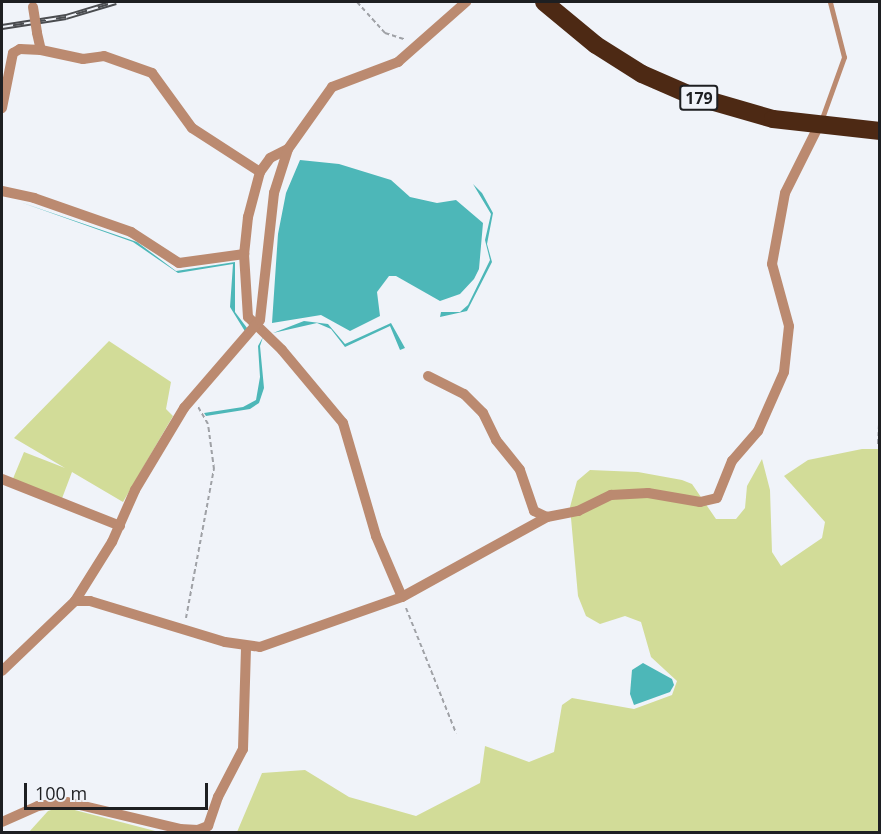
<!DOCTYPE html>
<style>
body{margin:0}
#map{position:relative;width:881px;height:834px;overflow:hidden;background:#f0f3f9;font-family:"Open Sans",sans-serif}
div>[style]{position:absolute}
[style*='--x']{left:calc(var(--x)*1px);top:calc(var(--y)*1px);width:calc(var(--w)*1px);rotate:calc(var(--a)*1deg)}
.green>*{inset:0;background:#d2dc98}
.water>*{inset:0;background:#4db7b8}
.path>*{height:2px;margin-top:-1px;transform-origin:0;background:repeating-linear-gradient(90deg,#9fa1a6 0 4.5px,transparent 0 7.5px)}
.lane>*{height:5px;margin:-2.5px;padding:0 2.5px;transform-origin:2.5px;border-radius:2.5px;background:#bb8a70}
.street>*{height:10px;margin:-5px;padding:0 5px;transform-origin:5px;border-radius:5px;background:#bb8a70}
.highway>*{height:18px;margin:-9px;padding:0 9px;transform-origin:9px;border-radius:9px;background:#4d2914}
.rail>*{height:6px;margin-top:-3px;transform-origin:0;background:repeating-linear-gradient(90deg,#f0f3f9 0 11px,#4a4c50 0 22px);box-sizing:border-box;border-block:2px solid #4a4c50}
.street-bridge>*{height:10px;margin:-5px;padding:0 5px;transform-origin:5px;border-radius:5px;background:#bb8a70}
span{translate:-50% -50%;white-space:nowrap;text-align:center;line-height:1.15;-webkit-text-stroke:4.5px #f0f3f9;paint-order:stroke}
.shield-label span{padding:2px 4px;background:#f0f3f9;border:2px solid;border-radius:4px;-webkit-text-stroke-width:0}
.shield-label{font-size:16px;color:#1e1f22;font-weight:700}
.frame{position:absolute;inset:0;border:3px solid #1e1f22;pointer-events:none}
.scale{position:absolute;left:24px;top:783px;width:184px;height:27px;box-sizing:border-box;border:3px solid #1e1f22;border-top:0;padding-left:8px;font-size:18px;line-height:21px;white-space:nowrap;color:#1e1f22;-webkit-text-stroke:4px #f0f3f9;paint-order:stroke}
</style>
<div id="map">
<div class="green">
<div style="clip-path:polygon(109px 341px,171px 382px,166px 409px,173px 416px,123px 502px,72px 472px,61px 501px,12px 481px,24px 452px,65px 468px,14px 438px)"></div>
<div style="clip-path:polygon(862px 449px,879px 449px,879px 832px,237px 832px,262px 773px,305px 770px,349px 797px,416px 816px,480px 783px,485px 746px,529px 762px,554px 752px,562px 705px,572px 698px,634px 709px,672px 695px,677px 681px,651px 657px,641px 622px,625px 616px,600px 624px,586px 616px,578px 596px,570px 507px,577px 481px,590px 470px,638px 472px,682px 480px,692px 484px,716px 519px,736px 519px,745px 508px,747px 486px,762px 459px,770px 490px,772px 552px,781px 566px,822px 538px,825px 522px,784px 476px,808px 460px)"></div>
<div style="clip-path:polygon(57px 808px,67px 808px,159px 832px,29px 832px,48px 811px)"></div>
</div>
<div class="water">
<div style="clip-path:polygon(300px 160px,339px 164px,391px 180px,410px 197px,437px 203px,456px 200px,483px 223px,479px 269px,474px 279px,460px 294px,440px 301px,396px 276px,389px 276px,377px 292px,380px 316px,350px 331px,321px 315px,272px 323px,278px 234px,286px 193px)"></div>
<div style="clip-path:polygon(473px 184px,482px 193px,493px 213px,487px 244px,492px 262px,467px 311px,440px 317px,441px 312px,460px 312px,468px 305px,490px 260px,485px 240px,491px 214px)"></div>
<div style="clip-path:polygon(20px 202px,137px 242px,176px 271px,235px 262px,235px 312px,247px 328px,246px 333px,230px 307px,233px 264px,178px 273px,133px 242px)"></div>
<div style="clip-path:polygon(304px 321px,328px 324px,345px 344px,391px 323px,405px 348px,400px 350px,390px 326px,345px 347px,331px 329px,317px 323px,273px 333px)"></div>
<div style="clip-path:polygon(263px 337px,260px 346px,264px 388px,259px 403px,250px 409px,206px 416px,204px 413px,243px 407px,256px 400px,260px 377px,258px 346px)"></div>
<div style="clip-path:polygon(643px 663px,672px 679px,674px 685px,670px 692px,634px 705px,630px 694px,632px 670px)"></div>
</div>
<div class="path">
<div style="--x:357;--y:2;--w:42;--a:47.9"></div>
<div style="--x:385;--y:33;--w:22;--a:18"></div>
<div style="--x:878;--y:444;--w:33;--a:-87"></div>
<div style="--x:406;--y:608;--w:135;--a:68.2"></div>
<div style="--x:186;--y:618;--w:152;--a:-79.4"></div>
<div style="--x:214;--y:469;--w:45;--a:-97.6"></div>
<div style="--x:208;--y:424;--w:20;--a:-120"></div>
</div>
<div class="lane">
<div style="--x:821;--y:121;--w:68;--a:-70.2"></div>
<div style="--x:844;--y:57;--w:57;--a:-104.3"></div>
</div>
<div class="street">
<div style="--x:37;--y:33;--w:17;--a:77"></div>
<div style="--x:41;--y:50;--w:43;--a:12.1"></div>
<div style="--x:83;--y:59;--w:21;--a:-8"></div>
<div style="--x:104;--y:56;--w:51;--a:19.5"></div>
<div style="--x:152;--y:73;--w:68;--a:54"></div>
<div style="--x:192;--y:128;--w:81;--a:32.9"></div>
<div style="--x:260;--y:172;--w:47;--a:104.9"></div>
<div style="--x:248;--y:217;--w:37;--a:96"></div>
<div style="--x:244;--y:254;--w:63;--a:86.4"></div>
<div style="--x:248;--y:317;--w:47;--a:44.1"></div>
<div style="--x:282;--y:350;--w:95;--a:50.1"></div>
<div style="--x:343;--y:423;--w:118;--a:73.7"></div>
<div style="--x:376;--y:536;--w:66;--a:66.9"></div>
<div style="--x:2;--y:108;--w:56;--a:-78.7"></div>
<div style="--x:13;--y:53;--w:8;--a:-30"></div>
<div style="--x:20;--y:49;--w:21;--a:3"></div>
<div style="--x:260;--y:172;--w:17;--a:-54"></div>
<div style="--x:270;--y:158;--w:20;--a:-27"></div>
<div style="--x:288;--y:149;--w:76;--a:-54.6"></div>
<div style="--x:332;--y:87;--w:71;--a:-20.7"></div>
<div style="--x:398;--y:62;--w:91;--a:-41.4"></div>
<div style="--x:2;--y:191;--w:33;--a:12"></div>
<div style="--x:34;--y:198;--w:103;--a:19.3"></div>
<div style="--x:131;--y:232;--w:57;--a:32.9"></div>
<div style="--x:179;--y:263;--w:66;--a:-7.9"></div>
<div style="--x:428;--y:376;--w:40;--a:26.6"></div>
<div style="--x:464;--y:394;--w:27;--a:45"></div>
<div style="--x:483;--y:413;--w:30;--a:64"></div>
<div style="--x:496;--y:440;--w:38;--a:51"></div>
<div style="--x:520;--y:470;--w:43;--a:71.1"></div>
<div style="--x:534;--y:511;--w:14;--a:25"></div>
<div style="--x:2;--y:479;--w:127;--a:21.7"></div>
<div style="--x:75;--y:601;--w:15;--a:0"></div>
<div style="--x:90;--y:601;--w:141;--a:16.9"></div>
<div style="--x:225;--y:642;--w:35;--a:8"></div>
<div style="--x:260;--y:647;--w:151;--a:-19.4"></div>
<div style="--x:402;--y:597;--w:166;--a:-28.9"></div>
<div style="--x:547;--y:517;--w:32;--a:-11"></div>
<div style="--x:578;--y:511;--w:37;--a:-26"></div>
<div style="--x:611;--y:495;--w:37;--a:-3"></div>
<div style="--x:648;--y:493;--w:53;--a:9.8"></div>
<div style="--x:700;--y:502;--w:17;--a:-13"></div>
<div style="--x:717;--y:498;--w:40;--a:-68"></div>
<div style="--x:732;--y:461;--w:40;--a:-49"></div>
<div style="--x:758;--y:431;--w:64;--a:-66.2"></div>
<div style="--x:784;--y:372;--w:46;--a:-83.8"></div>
<div style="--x:789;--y:326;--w:64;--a:-105.3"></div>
<div style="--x:772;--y:264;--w:72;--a:-79.6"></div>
<div style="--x:785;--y:193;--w:76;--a:-63.4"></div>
<div style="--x:2;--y:671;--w:101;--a:-43.8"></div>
<div style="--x:75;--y:601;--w:70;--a:-57.9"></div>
<div style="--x:112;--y:542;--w:57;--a:-66.1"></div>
<div style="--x:135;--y:490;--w:96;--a:-59.1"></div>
<div style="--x:184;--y:408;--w:116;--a:-49.2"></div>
<div style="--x:260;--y:320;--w:128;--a:-83.7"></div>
<div style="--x:274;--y:193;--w:46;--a:-72.3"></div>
<div style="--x:2;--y:822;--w:39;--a:-24"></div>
<div style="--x:38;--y:806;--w:29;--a:-8"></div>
<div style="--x:67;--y:802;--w:116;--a:13.4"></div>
<div style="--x:180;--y:829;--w:18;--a:3"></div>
<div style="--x:198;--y:830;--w:11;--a:-22"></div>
<div style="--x:208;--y:826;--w:31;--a:-71"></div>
<div style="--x:218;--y:797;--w:54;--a:-62.5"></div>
<div style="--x:243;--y:749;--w:102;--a:-88.3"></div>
</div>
<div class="highway">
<div style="--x:544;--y:2;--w:67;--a:39.6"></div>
<div style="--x:596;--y:45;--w:54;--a:32.2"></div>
<div style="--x:642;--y:74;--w:52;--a:23.6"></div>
<div style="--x:690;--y:95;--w:86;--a:16.1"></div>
<div style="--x:773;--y:119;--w:108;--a:6.4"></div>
</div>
<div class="rail">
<div style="--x:2;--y:27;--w:65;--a:-8.9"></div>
<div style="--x:66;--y:17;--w:52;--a:-16.7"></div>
</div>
<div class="street-bridge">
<div style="--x:33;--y:7;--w:26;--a:81"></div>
</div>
<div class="shield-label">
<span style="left:699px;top:98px">179</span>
</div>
<div class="frame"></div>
<div class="scale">100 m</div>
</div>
